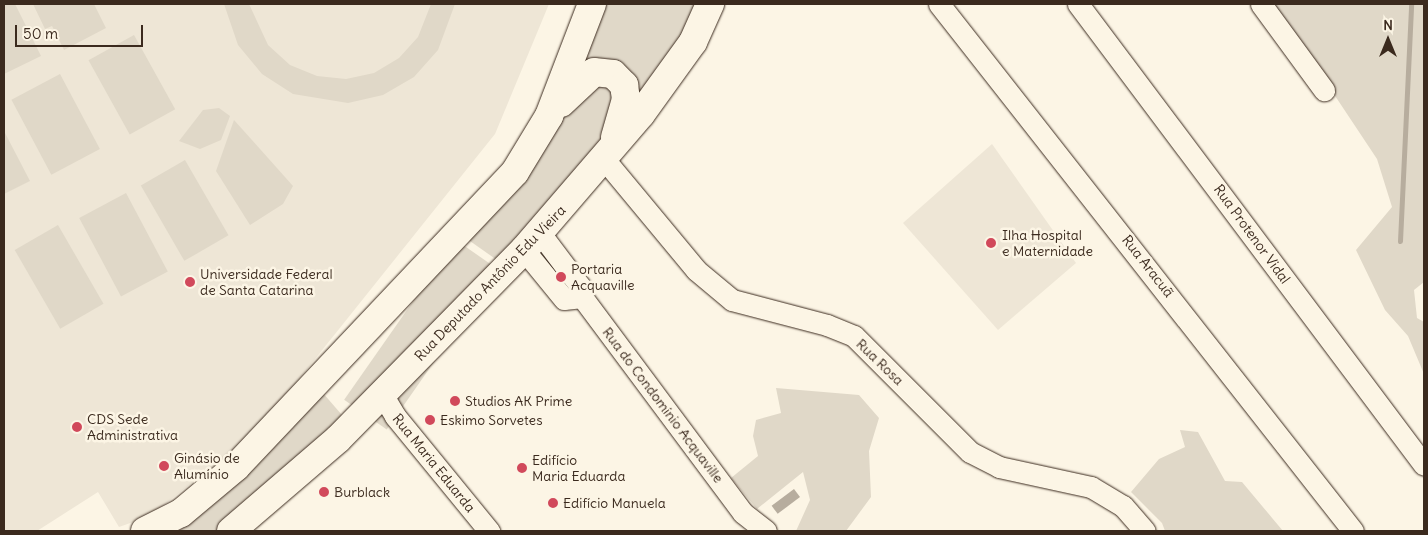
<!DOCTYPE html>
<meta charset="utf-8">
<style>
body{margin:0}
#map{position:relative;width:1428px;height:535px;overflow:hidden;background:#fcf5e5;font-family:Delius,sans-serif}
div>[style]{position:absolute}
[style*='--x']{left:calc(var(--x)*1px);top:calc(var(--y)*1px);width:calc(var(--w)*1px);rotate:calc(var(--a)*1deg)}
.built>*{inset:0;background:#eee6d6}
.green>*{inset:0;background:#e0d8c8;transform-origin:0 0}
.water>*{inset:0;background:#b7ad9e;transform-origin:0 0}
.stream>*{height:5px;margin:-2.5px;padding:0 2.5px;transform-origin:2.5px;border-radius:2.5px;background:#b7ad9e}
.roads{filter:drop-shadow(0 0 1px #3b2a1e) drop-shadow(0 0 1px #3b2a1e)}
.minor>*{height:21px;margin:-10.5px;padding:0 10.5px;transform-origin:10.5px;border-radius:10.5px;background:#fcf5e5}
.major>*{height:28px;margin:-14px;padding:0 14px;transform-origin:14px;border-radius:14px;background:#fcf5e5}
.dots>*{width:14px;height:14px;translate:-50% -50%;box-sizing:border-box;border:2px solid #fcf5e5;border-radius:50%}
span{translate:-50% -50%;white-space:nowrap;text-align:center;line-height:1.15;-webkit-text-stroke:5px #fcf5e5;paint-order:stroke}
.street-label{font-size:14px;color:#3b2a1e}
.poi-label{font-size:14px;color:#3b2a1e}
.left{translate:0 -50%;text-align:left}
.frame{position:absolute;inset:0;border:5px solid #3b2a1e;pointer-events:none}
.north{position:absolute;left:1363px;top:15px;width:50px;height:50px;-webkit-text-stroke:4px #fcf5e5;paint-order:stroke;rotate:0deg;font-size:14px;font-weight:700;line-height:20px;text-align:center;color:#3b2a1e}
.north::after{content:'';display:block;margin:auto;width:18px;height:22px;background:#3b2a1e;clip-path:polygon(50% 0,100% 100%,50% 72%,0 100%)}
.scale{position:absolute;left:15px;top:25px;width:128px;height:22px;box-sizing:border-box;border:2px solid #3b2a1e;border-top:0;padding-left:6px;font-size:15px;line-height:18px;white-space:nowrap;color:#3b2a1e;-webkit-text-stroke:4px #fcf5e5;paint-order:stroke}
</style>
<div id="map">
<div class="built">
<div style="clip-path:polygon(4px 4px,549px 4px,495px 134px,259px 429px,150px 516px,119px 527px,98px 492px,37px 531px,4px 531px)"></div>
<div style="clip-path:polygon(992px 144px,1076px 263px,998px 330px,903px 223px)"></div>
</div>
<div class="green">
<div style="clip-path:polygon(4px 4px,15px 4px,41px 56px,4px 74px)"></div>
<div style="clip-path:polygon(33px 4px,94px 4px,106px 28px,64px 50px,52px 26px,45px 29px)"></div>
<div style="clip-path:polygon(224px 4px,249px 4px,268px 45px,290px 65px,317px 76px,346px 79px,374px 73px,399px 58px,418px 37px,431px 4px,455px 4px,438px 50px,414px 77px,383px 95px,348px 103px,293px 94px,262px 74px,238px 45px)"></div>
<div style="clip-path:polygon(598px 4px,704px 4px,633px 113px,630px 84px,569px 86px)"></div>
<div style="clip-path:polygon(1274px 4px,1424px 4px,1424px 282px,1414px 290px,1417px 318px,1424px 322px,1424px 374px,1408px 336px,1385px 310px,1356px 250px,1392px 207px,1377px 159px)"></div>
<div style="left:134px;top:35px;width:85px;height:52px;rotate:61deg"></div>
<div style="left:60px;top:74px;width:85px;height:55px;rotate:62deg"></div>
<div style="clip-path:polygon(593px 79px,619px 86px,616px 122px,504px 265px,460px 234px)"></div>
<div style="clip-path:polygon(219px 108px,230px 116px,221px 140px,200px 149px,179px 141px,203px 110px)"></div>
<div style="clip-path:polygon(234px 120px,293px 186px,283px 204px,250px 225px,216px 171px)"></div>
<div style="clip-path:polygon(4px 131px,30px 181px,4px 194px)"></div>
<div style="left:185px;top:160px;width:87px;height:51px;rotate:60deg"></div>
<div style="left:126px;top:193px;width:89px;height:53px;rotate:62deg"></div>
<div style="left:58px;top:225px;width:91px;height:50px;rotate:60deg"></div>
<div style="left:456px;top:240px;width:52px;height:195px;rotate:35deg"></div>
<div style="clip-path:polygon(316px 385px,348px 422px,226px 531px,158px 531px)"></div>
<div style="clip-path:polygon(776px 388px,859px 395px,879px 418px,869px 451px,871px 497px,846px 531px,796px 531px,810px 500px,803px 472px,757px 509px,731px 478px,758px 456px,753px 436px,756px 420px,781px 413px)"></div>
<div style="clip-path:polygon(1180px 430px,1198px 432px,1225px 481px,1242px 482px,1283px 531px,1165px 531px,1162px 523px,1131px 492px,1159px 459px,1185px 447px)"></div>
</div>
<div class="water">
<div style="left:794px;top:489px;width:10px;height:28px;rotate:53deg"></div>
</div>
<div class="stream">
<div style="--x:1400;--y:241;--w:237;--a:-87.3"></div>
</div>
<div class="roads">
<div class="minor">
<div style="--x:939;--y:4;--w:670;--a:51.85"></div>
<div style="--x:1078;--y:4;--w:576;--a:53.11"></div>
<div style="--x:1261;--y:4;--w:107;--a:53.8"></div>
<div style="--x:604;--y:159;--w:144;--a:50.3"></div>
<div style="--x:696;--y:270;--w:47;--a:39.8"></div>
<div style="--x:732;--y:300;--w:98;--a:14.7"></div>
<div style="--x:827;--y:325;--w:29;--a:22"></div>
<div style="--x:854;--y:336;--w:164;--a:45"></div>
<div style="--x:970;--y:452;--w:33;--a:27"></div>
<div style="--x:999;--y:467;--w:94;--a:12.3"></div>
<div style="--x:1091;--y:487;--w:37;--a:31"></div>
<div style="--x:1123;--y:506;--w:33;--a:49"></div>
<div style="--x:540;--y:233;--w:66;--a:53"></div>
<div style="--x:580;--y:286;--w:11;--a:80"></div>
<div style="--x:582;--y:297;--w:269;--a:53.3"></div>
<div style="--x:743;--y:513;--w:29;--a:38"></div>
<div style="--x:524;--y:250;--w:63;--a:50.8"></div>
<div style="--x:564;--y:299;--w:18;--a:-6"></div>
<div style="--x:382;--y:394;--w:26;--a:59"></div>
<div style="--x:395;--y:416;--w:149;--a:50.7"></div>
</div>
<div class="major">
<div style="--x:561;--y:103;--w:45;--a:-43.2"></div>
<div style="--x:594;--y:72;--w:19;--a:6"></div>
<div style="--x:613;--y:74;--w:16;--a:45"></div>
<div style="--x:624;--y:85;--w:14;--a:82"></div>
<div style="--x:626;--y:99;--w:40;--a:106"></div>
<div style="--x:145;--y:531;--w:40;--a:-26.6"></div>
<div style="--x:181;--y:513;--w:72;--a:-39.9"></div>
<div style="--x:236;--y:467;--w:406;--a:-46.6"></div>
<div style="--x:515;--y:172;--w:66;--a:-58.7"></div>
<div style="--x:549;--y:116;--w:120;--a:-69"></div>
<div style="--x:231;--y:531;--w:141;--a:-40.7"></div>
<div style="--x:338;--y:439;--w:265;--a:-45.5"></div>
<div style="--x:524;--y:250;--w:179;--a:-49.3"></div>
<div style="--x:641;--y:114;--w:89;--a:-54.2"></div>
<div style="--x:693;--y:42;--w:42;--a:-65.9"></div>
</div>
</div>
<div class="dots">
<div style="left:991px;top:243px;background:#d1495b"></div>
<div style="left:561px;top:277px;background:#d1495b"></div>
<div style="left:190px;top:282px;background:#d1495b"></div>
<div style="left:455px;top:401px;background:#d1495b"></div>
<div style="left:430px;top:420px;background:#d1495b"></div>
<div style="left:77px;top:427px;background:#d1495b"></div>
<div style="left:164px;top:466px;background:#d1495b"></div>
<div style="left:522px;top:468px;background:#d1495b"></div>
<div style="left:324px;top:492px;background:#d1495b"></div>
<div style="left:553px;top:503px;background:#d1495b"></div>
</div>
<div class="street-label">
<span style="left:1252px;top:234px;rotate:54deg">Rua Protenor Vidal</span>
<span style="left:1148px;top:266px;rotate:52deg">Rua Aracuã</span>
<span style="left:490px;top:283px;rotate:-46deg">Rua Deputado Antônio Edu Vieira</span>
<span style="left:880px;top:362px;rotate:44deg">Rua Rosa</span>
<span style="left:663px;top:405px;rotate:53deg">Rua do Condomínio Acquaville</span>
<span style="left:434px;top:463px;rotate:51deg">Rua Maria Eduarda</span>
</div>
<div class="poi-label">
<span class="left" style="left:1002px;top:243px">Ilha Hospital<br>e Maternidade</span>
<span class="left" style="left:571px;top:277px">Portaria<br>Acquaville</span>
<span class="left" style="left:200px;top:282px">Universidade Federal<br>de Santa Catarina</span>
<span class="left" style="left:465px;top:401px">Studios AK Prime</span>
<span class="left" style="left:87px;top:427px">CDS Sede<br>Administrativa</span>
<span class="left" style="left:440px;top:420px">Eskimo Sorvetes</span>
<span class="left" style="left:174px;top:466px">Ginásio de<br>Alumínio</span>
<span class="left" style="left:532px;top:468px">Edifício<br>Maria Eduarda</span>
<span class="left" style="left:334px;top:492px">Burblack</span>
<span class="left" style="left:563px;top:503px">Edifício Manuela</span>
</div>
<div class="frame"></div>
<div class="north">N</div>
<div class="scale">50 m</div>
</div>
